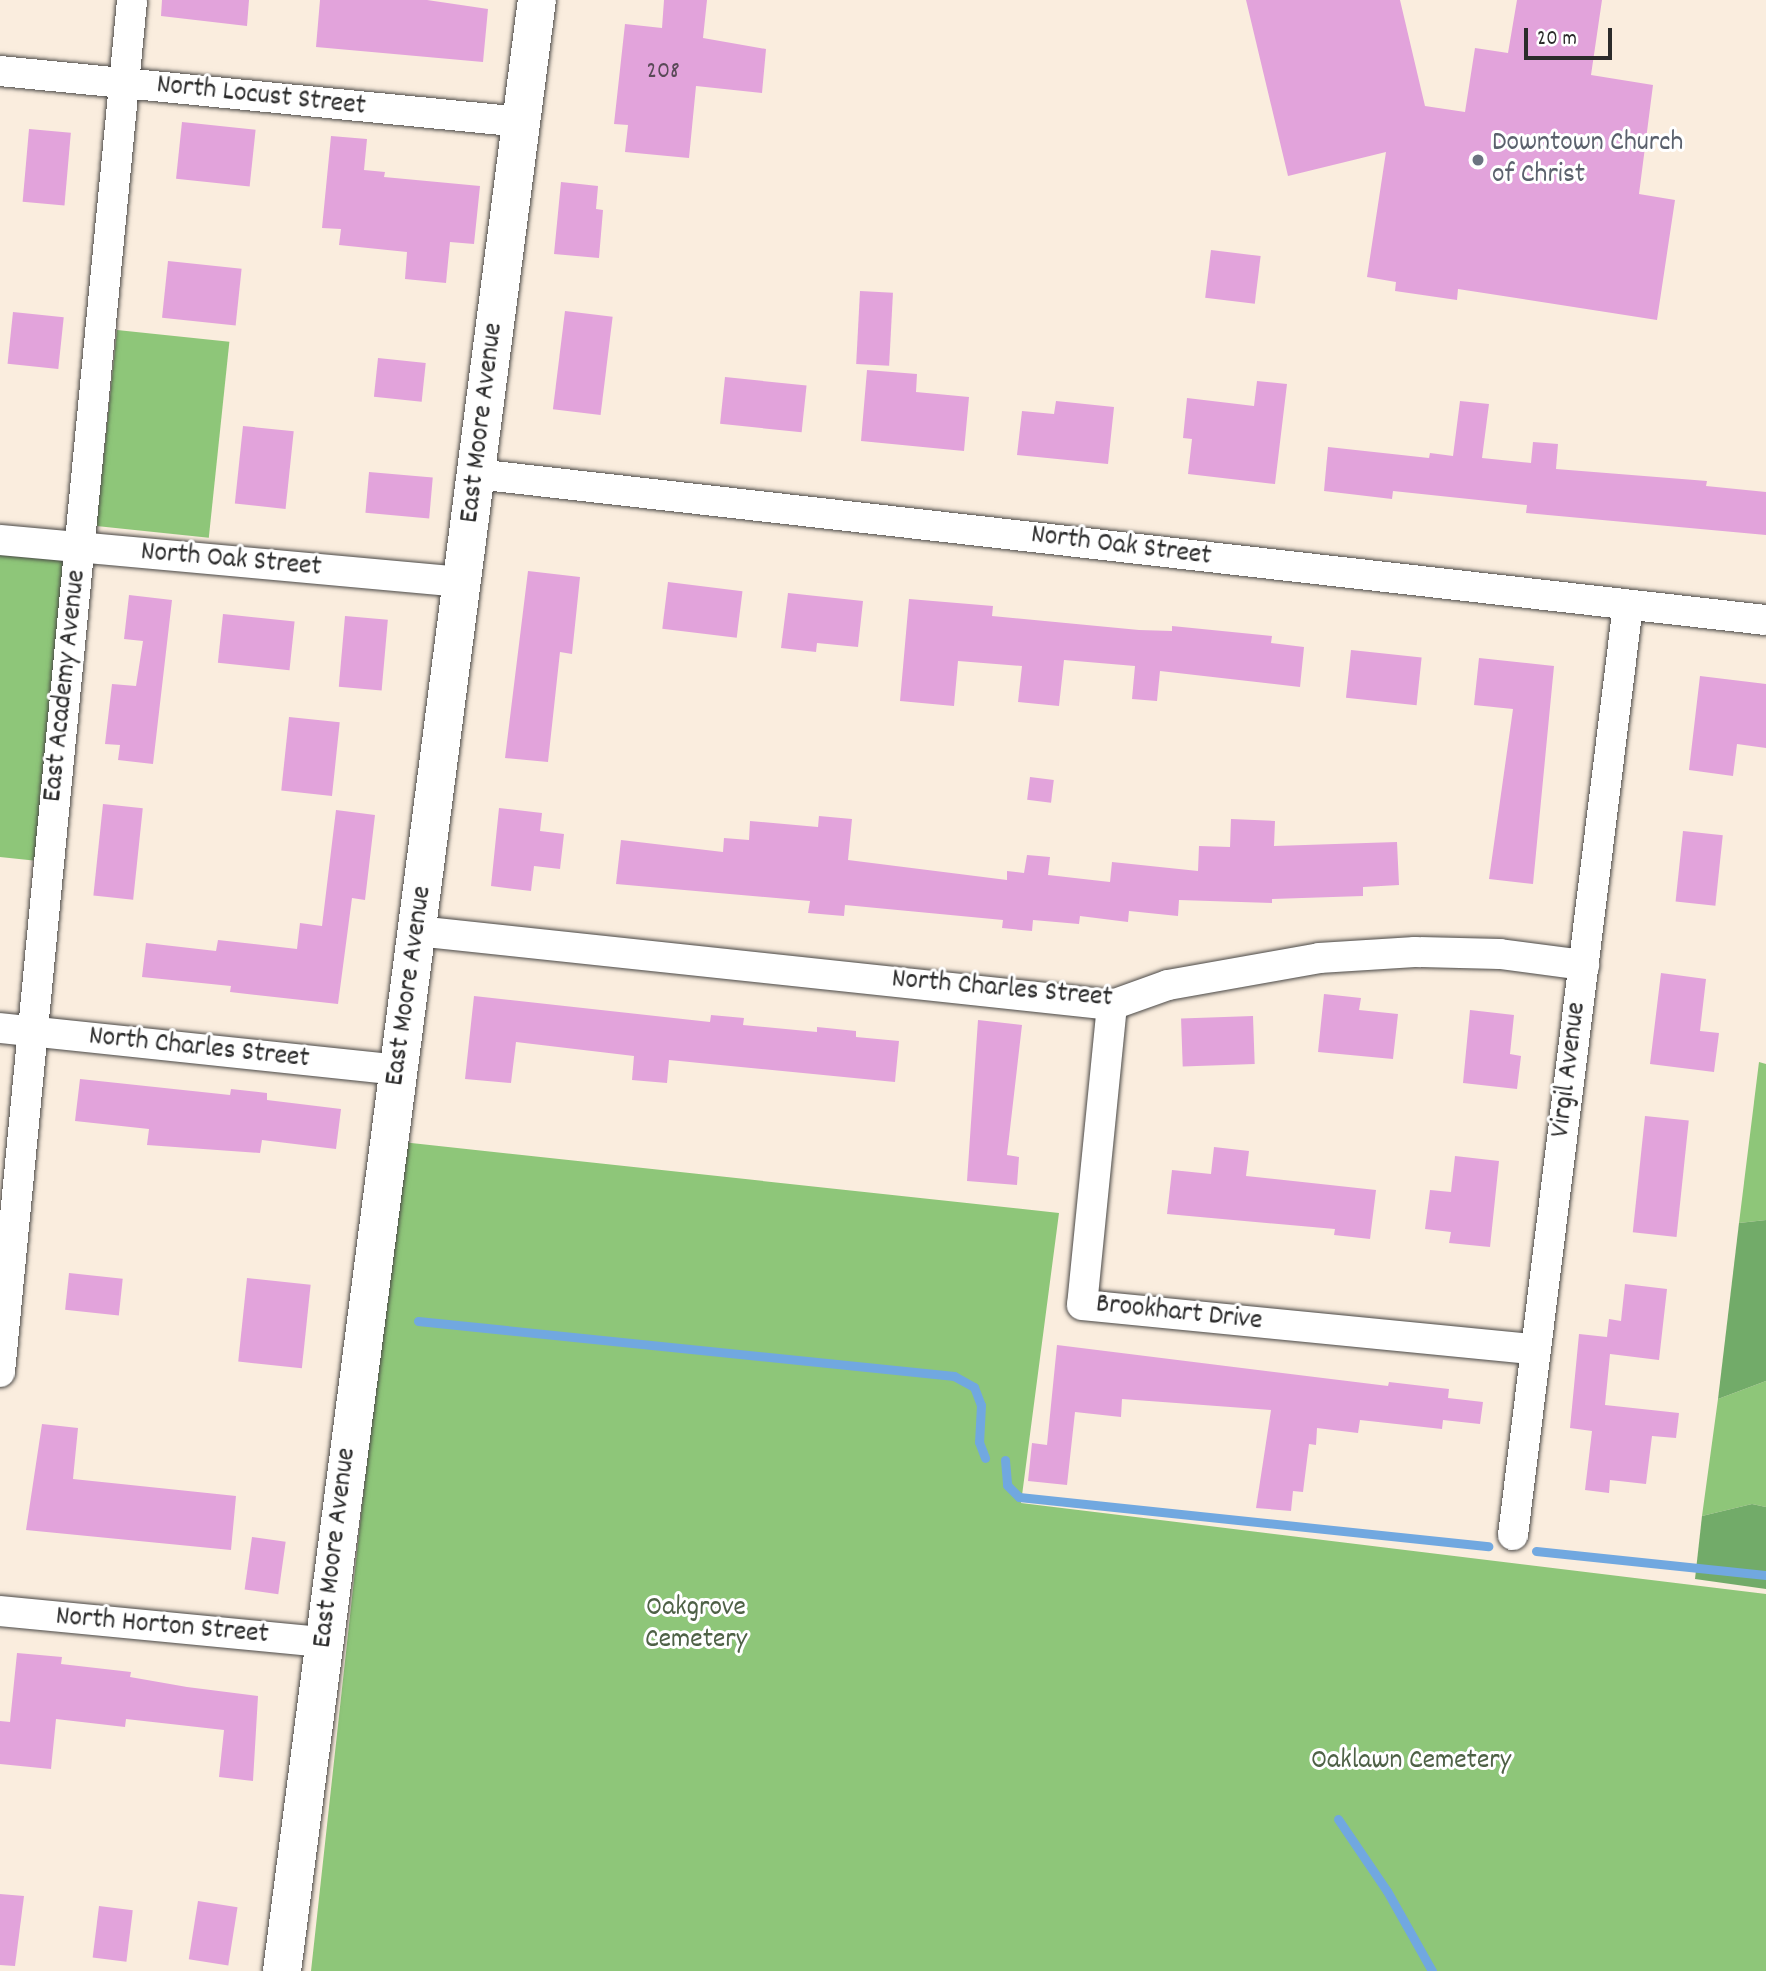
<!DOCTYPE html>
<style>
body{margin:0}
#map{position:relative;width:1766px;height:1971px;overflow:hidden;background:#faedde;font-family:Dekko,sans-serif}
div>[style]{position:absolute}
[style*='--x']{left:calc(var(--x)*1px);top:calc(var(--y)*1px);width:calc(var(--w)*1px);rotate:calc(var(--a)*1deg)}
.green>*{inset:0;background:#8ec679;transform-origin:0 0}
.forest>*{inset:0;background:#72ab69}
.stream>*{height:9px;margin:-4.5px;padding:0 4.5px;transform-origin:4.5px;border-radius:4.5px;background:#71a8e0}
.building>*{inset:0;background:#e2a3db;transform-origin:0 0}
.roads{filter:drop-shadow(0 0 2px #4a4846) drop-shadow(0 0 2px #4a4846)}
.minor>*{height:30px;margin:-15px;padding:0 15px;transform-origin:15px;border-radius:15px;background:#fff}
.tertiary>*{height:38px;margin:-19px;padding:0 19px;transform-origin:19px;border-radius:19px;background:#fff}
.dots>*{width:19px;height:19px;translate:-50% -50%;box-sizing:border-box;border:4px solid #fff;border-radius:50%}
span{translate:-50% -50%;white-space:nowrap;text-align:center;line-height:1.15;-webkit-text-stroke:6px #fff;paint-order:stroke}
.number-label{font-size:24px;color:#594957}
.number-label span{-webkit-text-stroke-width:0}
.street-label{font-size:28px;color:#2b2b2b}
.worship-label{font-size:28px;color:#5b616d}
.left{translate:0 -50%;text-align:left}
.park-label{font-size:28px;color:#4e6146}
.scale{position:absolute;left:1524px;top:28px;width:88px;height:32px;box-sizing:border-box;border:4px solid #2b2b2b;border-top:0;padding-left:9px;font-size:21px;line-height:24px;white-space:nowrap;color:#2b2b2b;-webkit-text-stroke:5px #fff;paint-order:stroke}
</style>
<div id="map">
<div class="green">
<div style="left:117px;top:330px;width:113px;height:197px;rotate:6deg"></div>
<div style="clip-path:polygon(0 551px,68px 558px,38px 861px,0 857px)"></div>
<div style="clip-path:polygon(1759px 1062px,1766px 1064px,1766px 1220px,1739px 1223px)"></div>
<div style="clip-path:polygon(402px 1142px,1059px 1213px,1021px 1503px,1766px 1594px,1766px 1971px,311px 1971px)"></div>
<div style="clip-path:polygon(1766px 1381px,1766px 1507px,1752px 1504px,1702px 1516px,1718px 1399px)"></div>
</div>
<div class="forest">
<div style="clip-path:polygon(1766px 1220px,1766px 1381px,1718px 1399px,1739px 1223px)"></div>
<div style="clip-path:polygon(1752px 1504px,1766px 1507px,1766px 1589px,1695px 1579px,1702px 1516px)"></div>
</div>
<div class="stream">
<div style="--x:418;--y:1321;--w:539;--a:5.86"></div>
<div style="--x:954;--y:1376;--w:23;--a:29"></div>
<div style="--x:974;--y:1387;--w:19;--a:69"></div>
<div style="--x:981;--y:1405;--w:37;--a:93"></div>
<div style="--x:979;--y:1442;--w:17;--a:69"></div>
<div style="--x:1005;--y:1460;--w:25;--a:85"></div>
<div style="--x:1007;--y:1485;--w:17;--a:45"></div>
<div style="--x:1019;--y:1497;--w:472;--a:6"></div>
<div style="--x:1536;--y:1551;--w:231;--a:6"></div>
<div style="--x:1338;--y:1819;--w:87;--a:55.8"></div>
<div style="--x:1387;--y:1891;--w:92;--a:60.6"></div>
</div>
<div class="building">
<div style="clip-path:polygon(162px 0,249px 0,247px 26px,161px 16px)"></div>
<div style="clip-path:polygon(320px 0,427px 0,488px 9px,483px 62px,316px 47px)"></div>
<div style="clip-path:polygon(664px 0,707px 0,703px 38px,766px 49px,762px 93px,696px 86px,689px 158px,625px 152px,628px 125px,614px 124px,625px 24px,662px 28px)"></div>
<div style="clip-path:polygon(1246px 0,1400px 0,1425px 106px,1465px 112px,1475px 48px,1508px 53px,1517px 0,1602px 0,1591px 75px,1653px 85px,1639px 194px,1675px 200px,1657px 320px,1458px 289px,1457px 300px,1395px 291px,1396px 282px,1367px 277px,1386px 152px,1288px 176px)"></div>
<div style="left:182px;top:122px;width:74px;height:57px;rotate:6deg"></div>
<div style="left:29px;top:129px;width:42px;height:73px;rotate:5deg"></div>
<div style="clip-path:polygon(331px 136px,367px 139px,364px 170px,385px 172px,384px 177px,480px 186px,474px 244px,450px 242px,446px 283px,405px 279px,407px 252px,339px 245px,341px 229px,322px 228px)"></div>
<div style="clip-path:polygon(561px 182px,598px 186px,596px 209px,603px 210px,599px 258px,554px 254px)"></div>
<div style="left:1211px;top:250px;width:50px;height:48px;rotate:7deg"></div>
<div style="left:168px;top:261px;width:74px;height:57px;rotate:6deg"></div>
<div style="left:860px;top:291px;width:33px;height:73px;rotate:3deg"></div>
<div style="left:565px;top:311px;width:48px;height:99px;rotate:7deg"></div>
<div style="left:13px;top:312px;width:51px;height:52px;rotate:6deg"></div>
<div style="left:378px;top:358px;width:48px;height:39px;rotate:6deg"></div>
<div style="clip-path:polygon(867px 370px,917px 374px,916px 392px,969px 397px,964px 451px,861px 441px)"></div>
<div style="left:725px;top:377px;width:82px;height:47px;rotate:6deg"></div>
<div style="clip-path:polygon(1257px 381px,1287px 384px,1275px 484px,1188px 474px,1192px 439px,1183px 438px,1187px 398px,1254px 406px)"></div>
<div style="clip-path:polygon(1056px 401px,1114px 407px,1108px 464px,1017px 455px,1022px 411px,1054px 414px)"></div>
<div style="clip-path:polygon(1460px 401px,1489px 404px,1482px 458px,1531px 463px,1533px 442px,1558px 444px,1556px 469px,1707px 481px,1706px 486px,1766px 492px,1766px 535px,1526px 513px,1527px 505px,1393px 491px,1392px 499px,1324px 491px,1328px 447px,1429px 458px,1430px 453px,1453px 456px)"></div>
<div style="left:243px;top:426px;width:51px;height:78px;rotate:6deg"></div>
<div style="left:369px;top:472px;width:64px;height:41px;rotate:5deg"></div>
<div style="clip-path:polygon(528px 571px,580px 577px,572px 654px,560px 652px,548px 762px,505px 758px)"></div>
<div style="left:668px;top:582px;width:75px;height:47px;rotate:7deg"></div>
<div style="clip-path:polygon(788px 593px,863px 601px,858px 647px,817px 643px,816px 652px,781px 648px)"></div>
<div style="clip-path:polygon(129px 595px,172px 600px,153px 764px,118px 760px,120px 745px,105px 744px,112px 684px,136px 686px,143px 641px,124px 639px)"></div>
<div style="clip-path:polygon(909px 599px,993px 606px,992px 616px,1139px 630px,1172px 631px,1172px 626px,1272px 636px,1271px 643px,1304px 647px,1300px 687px,1160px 671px,1157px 701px,1132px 699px,1135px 666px,1064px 660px,1059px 706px,1018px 702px,1022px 666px,958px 661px,954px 706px,900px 701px)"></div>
<div style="left:223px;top:614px;width:72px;height:49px;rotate:6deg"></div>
<div style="left:345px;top:616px;width:43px;height:71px;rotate:5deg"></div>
<div style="left:1351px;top:650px;width:71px;height:48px;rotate:6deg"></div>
<div style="clip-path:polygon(1479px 658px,1554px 666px,1533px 884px,1489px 879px,1513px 709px,1474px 705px)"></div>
<div style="clip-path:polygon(1700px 676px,1766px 684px,1766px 748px,1737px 744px,1733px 776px,1689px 770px)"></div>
<div style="left:289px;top:717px;width:51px;height:74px;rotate:6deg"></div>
<div style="left:1030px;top:777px;width:24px;height:23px;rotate:7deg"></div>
<div style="left:103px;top:804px;width:40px;height:92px;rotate:6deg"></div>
<div style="clip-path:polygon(499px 808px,542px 813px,540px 831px,564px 834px,560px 869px,534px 866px,531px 891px,491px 886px)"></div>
<div style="clip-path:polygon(336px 810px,375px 815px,365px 900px,352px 898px,338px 1004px,230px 992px,231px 986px,142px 977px,146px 943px,216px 951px,218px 940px,297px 949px,300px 923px,322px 926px)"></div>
<div style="clip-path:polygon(819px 816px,852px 819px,848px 860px,1007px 880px,1007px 871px,1024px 873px,1027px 855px,1050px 857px,1048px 875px,1110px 882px,1112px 862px,1198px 871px,1199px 846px,1230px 847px,1231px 819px,1275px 821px,1274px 846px,1397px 842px,1399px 885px,1363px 887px,1363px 896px,1272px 899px,1272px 903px,1179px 900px,1178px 916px,1129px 911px,1128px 922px,1080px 916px,1079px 924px,1033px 920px,1032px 931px,1002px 928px,1003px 920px,845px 905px,844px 916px,808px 913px,810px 901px,616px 884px,621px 840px,723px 852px,724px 838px,749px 840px,750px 821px,818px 827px)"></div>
<div style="left:1683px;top:831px;width:40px;height:71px;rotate:6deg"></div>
<div style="clip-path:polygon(1661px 973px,1706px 979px,1700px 1031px,1719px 1033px,1714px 1072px,1650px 1064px)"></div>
<div style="clip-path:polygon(1324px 994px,1361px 998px,1359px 1010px,1398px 1014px,1393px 1059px,1318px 1052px)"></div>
<div style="clip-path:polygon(474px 996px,710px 1022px,711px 1015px,744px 1018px,743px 1025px,817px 1032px,817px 1027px,856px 1031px,856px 1037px,899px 1041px,895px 1082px,669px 1060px,667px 1083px,632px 1080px,634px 1056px,516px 1042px,511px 1083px,465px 1079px)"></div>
<div style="clip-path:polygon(1470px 1010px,1514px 1015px,1510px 1054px,1521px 1056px,1517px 1089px,1463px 1083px)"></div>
<div style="left:1253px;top:1016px;width:48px;height:72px;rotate:88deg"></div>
<div style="clip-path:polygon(978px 1020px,1022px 1025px,1007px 1155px,1019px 1157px,1017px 1185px,967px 1181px)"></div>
<div style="clip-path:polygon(80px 1079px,230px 1095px,231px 1089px,267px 1093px,267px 1100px,341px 1109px,336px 1149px,262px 1140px,260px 1153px,147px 1145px,149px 1129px,75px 1121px)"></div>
<div style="left:1645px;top:1116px;width:44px;height:117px;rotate:6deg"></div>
<div style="clip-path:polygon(1214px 1147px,1249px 1151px,1246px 1176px,1376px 1190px,1370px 1239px,1334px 1235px,1335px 1229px,1167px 1214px,1172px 1170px,1211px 1174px)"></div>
<div style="clip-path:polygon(1455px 1156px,1499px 1161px,1490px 1247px,1449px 1243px,1451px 1232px,1425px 1229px,1430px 1190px,1451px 1192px)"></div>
<div style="left:69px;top:1273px;width:54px;height:37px;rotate:6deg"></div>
<div style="left:247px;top:1278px;width:64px;height:84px;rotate:6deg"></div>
<div style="clip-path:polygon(1625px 1284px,1667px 1289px,1659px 1360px,1610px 1354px,1605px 1405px,1679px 1413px,1676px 1438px,1652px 1436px,1646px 1484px,1610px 1480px,1609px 1493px,1585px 1490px,1592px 1431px,1570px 1428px,1579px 1334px,1607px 1337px,1609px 1319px,1621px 1321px)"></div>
<div style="clip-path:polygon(1057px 1345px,1388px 1386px,1389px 1382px,1449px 1389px,1448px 1398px,1483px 1402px,1480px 1424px,1443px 1420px,1442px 1429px,1360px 1420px,1358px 1433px,1317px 1428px,1316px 1445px,1309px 1444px,1303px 1492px,1293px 1491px,1291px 1511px,1256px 1508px,1271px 1410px,1122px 1399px,1121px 1417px,1075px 1412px,1067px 1485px,1028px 1481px,1032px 1443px,1047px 1445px)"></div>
<div style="clip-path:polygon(42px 1424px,78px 1428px,73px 1479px,236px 1496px,231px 1550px,26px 1530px)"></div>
<div style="left:252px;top:1537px;width:34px;height:53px;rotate:8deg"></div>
<div style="clip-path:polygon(17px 1653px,62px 1657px,61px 1664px,131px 1672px,130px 1677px,187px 1687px,258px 1696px,253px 1781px,219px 1777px,224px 1730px,126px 1719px,125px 1727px,56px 1719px,51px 1769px,0 1764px,0 1721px,10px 1722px)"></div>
<div style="clip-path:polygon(0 1894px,24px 1896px,15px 1966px,0 1965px)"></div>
<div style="left:198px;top:1901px;width:40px;height:59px;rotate:9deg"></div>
<div style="left:99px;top:1906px;width:34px;height:52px;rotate:7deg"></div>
</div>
<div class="roads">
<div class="minor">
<div style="--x:0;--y:71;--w:524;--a:5.58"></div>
<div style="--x:476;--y:474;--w:1298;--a:6.46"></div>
<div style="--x:0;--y:540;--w:465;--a:5.2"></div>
<div style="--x:417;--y:931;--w:699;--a:6.08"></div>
<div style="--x:1112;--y:1005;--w:59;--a:-19.7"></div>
<div style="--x:1168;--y:985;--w:153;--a:-10.1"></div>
<div style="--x:1319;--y:958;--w:96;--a:-3.6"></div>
<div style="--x:1415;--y:952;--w:85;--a:1.3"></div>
<div style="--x:1500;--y:954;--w:85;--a:7.5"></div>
<div style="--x:1112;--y:1005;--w:301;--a:95.7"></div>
<div style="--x:1082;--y:1305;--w:454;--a:5.6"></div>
<div style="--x:0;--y:1028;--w:401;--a:6"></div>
<div style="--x:0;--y:1372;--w:1378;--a:-84.5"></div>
<div style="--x:1513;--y:1535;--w:937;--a:-82.95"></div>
<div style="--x:0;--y:1611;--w:325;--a:5.5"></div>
</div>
<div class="tertiary">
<div style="--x:282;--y:1971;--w:1987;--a:-82.63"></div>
</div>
</div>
<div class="dots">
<div style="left:1478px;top:160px;background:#6b7280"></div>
</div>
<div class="number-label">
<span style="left:663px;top:73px">208</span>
</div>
<div class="street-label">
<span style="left:261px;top:97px;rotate:6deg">North Locust Street</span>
<span style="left:483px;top:423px;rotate:-83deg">East Moore Avenue</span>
<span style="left:1121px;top:547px;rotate:7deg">North Oak Street</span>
<span style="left:231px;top:561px;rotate:5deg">North Oak Street</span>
<span style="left:66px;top:686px;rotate:-84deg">East Academy Avenue</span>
<span style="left:410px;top:986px;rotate:-82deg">East Moore Avenue</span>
<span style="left:1002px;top:990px;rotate:5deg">North Charles Street</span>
<span style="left:199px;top:1049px;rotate:6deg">North Charles Street</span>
<span style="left:1570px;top:1070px;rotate:-83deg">Virgil Avenue</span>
<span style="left:1179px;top:1314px;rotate:6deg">Brookhart Drive</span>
<span style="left:336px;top:1548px;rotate:-83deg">East Moore Avenue</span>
<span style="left:162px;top:1627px;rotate:5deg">North Horton Street</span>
</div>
<div class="worship-label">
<span class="left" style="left:1492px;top:160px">Downtown Church<br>of Christ</span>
</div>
<div class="park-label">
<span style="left:696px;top:1625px">Oakgrove<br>Cemetery</span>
<span style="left:1411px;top:1762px">Oaklawn Cemetery</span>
</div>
<div class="scale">20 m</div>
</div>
